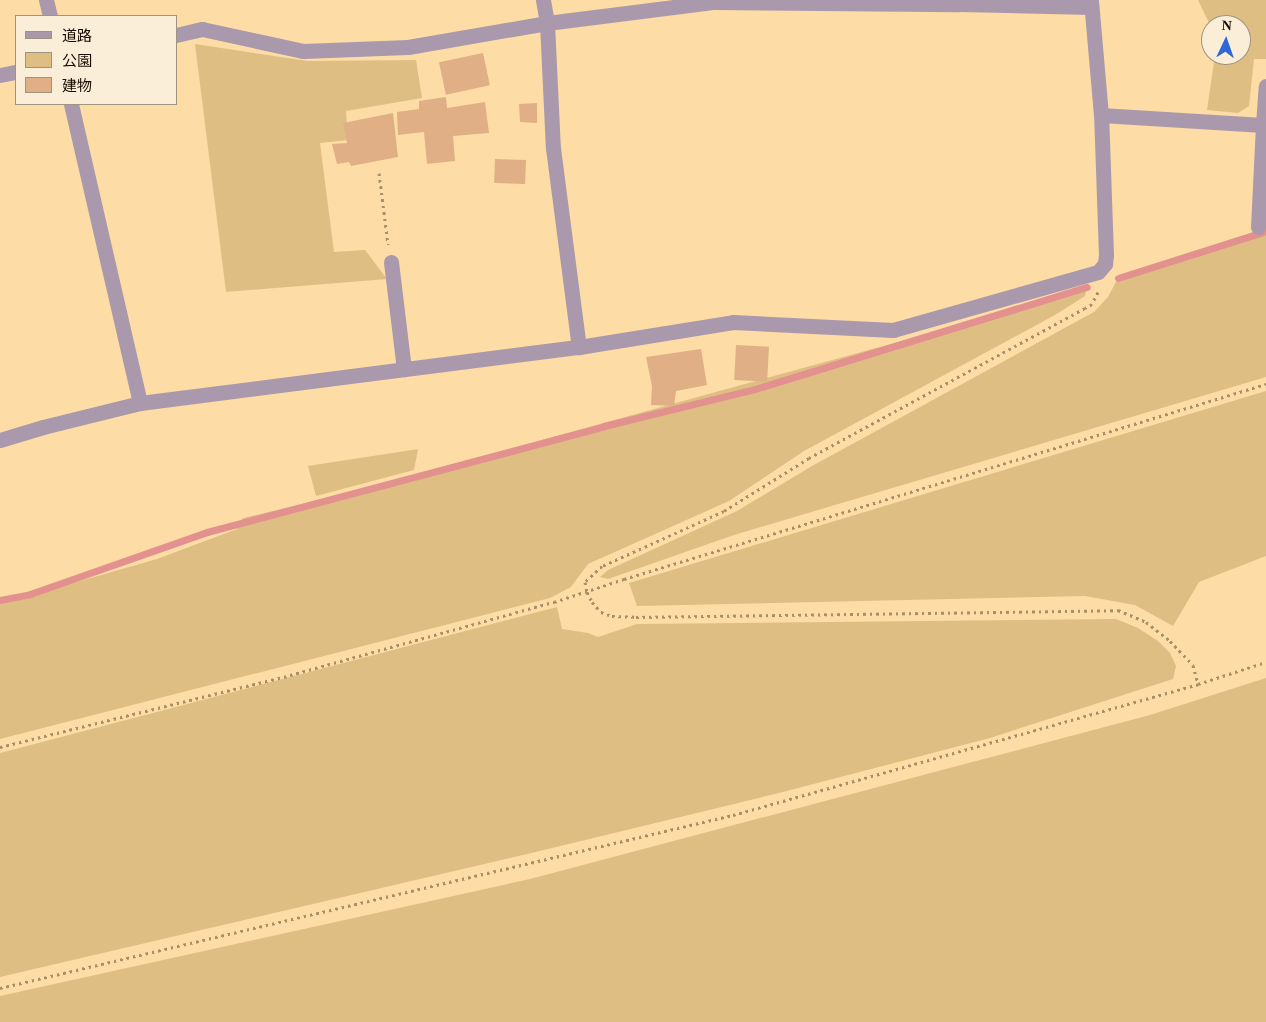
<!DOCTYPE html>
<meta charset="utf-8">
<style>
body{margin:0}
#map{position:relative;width:1266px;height:1022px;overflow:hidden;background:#fddda5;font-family:"Times New Roman","Noto Sans JP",serif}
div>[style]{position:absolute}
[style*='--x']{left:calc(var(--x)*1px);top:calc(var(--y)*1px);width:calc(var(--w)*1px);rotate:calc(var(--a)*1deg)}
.green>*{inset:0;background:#dfbe83}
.stream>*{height:7px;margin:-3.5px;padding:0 3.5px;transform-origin:3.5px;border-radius:3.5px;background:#e3918f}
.building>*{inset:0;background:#e0af85;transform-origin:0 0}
.path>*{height:3px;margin-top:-1.5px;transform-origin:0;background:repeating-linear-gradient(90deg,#a78f67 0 2.5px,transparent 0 6.5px)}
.minor>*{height:15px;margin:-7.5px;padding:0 7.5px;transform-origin:7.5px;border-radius:7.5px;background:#aa98ac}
span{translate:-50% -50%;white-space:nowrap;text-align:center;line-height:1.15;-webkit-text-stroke:4px #faeed8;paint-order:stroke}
.legend{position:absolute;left:15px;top:15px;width:162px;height:90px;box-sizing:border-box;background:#faeed8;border:1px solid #9f9482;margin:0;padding:6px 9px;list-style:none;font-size:15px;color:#170c00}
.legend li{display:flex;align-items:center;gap:10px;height:25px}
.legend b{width:25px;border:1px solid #9f9482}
.north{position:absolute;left:1201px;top:15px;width:50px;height:50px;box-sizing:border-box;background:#faeed8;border:1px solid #9f9482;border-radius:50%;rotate:3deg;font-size:14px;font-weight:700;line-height:20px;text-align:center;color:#170c00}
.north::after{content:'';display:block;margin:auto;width:18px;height:22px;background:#2f69d7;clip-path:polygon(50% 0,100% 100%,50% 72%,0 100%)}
</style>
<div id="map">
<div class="green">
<div style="clip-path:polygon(1198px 0,1266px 0,1266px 59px,1254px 59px,1249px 106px,1238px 113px,1207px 110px,1215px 55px,1241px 55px,1241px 25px,1211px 25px,1211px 27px)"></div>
<div style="clip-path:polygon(195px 44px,308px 61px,416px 60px,422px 98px,346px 111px,348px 140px,320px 143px,334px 252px,365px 250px,387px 279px,226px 292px)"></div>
<div style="clip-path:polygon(1266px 231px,1266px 377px,734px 535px,608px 579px,600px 577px,608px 570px,737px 511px,812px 466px,1094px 312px,1108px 297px,1118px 278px)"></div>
<div style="clip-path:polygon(1087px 287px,1085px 296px,1055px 315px,804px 451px,729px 501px,588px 564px,571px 587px,550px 598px,0 739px,0 604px,157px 559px,237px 529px,243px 518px,345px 494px,781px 374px,971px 322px)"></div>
<div style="clip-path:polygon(1266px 391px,1266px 556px,1199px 582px,1173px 626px,1135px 605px,1085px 596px,637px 606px,629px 583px)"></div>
<div style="clip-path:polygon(418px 449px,414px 470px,316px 496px,308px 466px)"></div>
<div style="clip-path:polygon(557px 607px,562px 629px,588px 633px,598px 637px,637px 624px,1116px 619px,1138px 628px,1158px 641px,1170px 653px,1176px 666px,1173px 679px,990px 738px,779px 793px,519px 856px,0 977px,0 753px)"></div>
<div style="clip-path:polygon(1266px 678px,1266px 1022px,0 1022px,0 996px,530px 879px,1150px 715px)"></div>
</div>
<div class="stream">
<div style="--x:1118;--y:278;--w:155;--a:-17.6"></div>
<div style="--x:0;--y:600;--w:31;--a:-11"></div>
<div style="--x:30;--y:594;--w:188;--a:-19.3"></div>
<div style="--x:207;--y:532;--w:411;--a:-14.9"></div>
<div style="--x:604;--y:426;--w:155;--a:-13.8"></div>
<div style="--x:755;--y:389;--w:347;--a:-17.1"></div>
</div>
<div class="building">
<div style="left:483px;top:53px;width:33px;height:45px;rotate:78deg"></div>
<div style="clip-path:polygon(446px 97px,447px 108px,485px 102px,489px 133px,453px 136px,455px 161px,427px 164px,424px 132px,398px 135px,397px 112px,419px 109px,419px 101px)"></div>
<div style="clip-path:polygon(537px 103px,537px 123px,520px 122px,519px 104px)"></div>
<div style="clip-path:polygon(393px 113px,398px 157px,351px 166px,349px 162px,337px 164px,332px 144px,347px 143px,343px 123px)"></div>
<div style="left:495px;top:159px;width:31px;height:24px;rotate:2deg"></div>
<div style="left:736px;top:345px;width:33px;height:35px;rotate:3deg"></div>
<div style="clip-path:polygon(701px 349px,707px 385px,676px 391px,674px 406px,651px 405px,652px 386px,646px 357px)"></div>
</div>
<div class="path">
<div style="--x:379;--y:173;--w:72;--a:82.8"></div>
<div style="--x:1098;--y:292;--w:13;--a:117"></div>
<div style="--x:1092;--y:304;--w:8;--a:150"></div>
<div style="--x:1085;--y:308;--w:314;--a:151.5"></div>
<div style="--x:809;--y:458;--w:100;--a:148.1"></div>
<div style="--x:724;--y:511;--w:134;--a:155.7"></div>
<div style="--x:602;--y:566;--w:23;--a:137"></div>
<div style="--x:585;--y:582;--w:10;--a:79"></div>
<div style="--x:587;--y:592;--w:11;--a:63"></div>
<div style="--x:592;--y:602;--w:13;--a:48"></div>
<div style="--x:601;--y:612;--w:12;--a:20"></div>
<div style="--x:612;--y:616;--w:24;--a:2"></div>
<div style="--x:636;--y:617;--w:482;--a:-0.8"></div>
<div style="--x:1118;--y:610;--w:30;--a:23"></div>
<div style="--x:1146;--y:622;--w:31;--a:38"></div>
<div style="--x:1170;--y:641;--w:33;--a:46"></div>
<div style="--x:1193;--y:665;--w:20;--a:75"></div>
<div style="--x:0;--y:747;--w:299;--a:-13.9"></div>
<div style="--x:290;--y:675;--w:274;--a:-15.5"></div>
<div style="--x:554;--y:602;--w:74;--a:-18.2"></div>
<div style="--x:624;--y:579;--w:671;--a:-16.9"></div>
<div style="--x:0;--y:988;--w:753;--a:-13.28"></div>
<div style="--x:733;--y:815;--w:483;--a:-15.7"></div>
<div style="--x:1198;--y:684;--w:71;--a:-17.9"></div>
</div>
<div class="minor">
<div style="--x:46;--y:0;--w:16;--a:76"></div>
<div style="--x:543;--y:0;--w:23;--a:80"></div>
<div style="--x:547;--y:23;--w:125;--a:87.3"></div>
<div style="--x:553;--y:148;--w:201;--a:82.6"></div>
<div style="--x:176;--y:35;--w:27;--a:-13"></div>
<div style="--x:202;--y:29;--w:103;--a:12.3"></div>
<div style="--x:303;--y:51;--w:105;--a:-2.2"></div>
<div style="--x:408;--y:47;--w:141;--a:-9.8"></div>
<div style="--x:547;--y:23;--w:167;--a:-7.2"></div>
<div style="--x:713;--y:2;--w:246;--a:0.5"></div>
<div style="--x:959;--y:4;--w:132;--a:1.3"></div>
<div style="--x:0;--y:75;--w:16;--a:-11"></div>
<div style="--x:71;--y:104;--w:307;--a:77"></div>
<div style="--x:1101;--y:115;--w:162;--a:3.5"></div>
<div style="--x:1263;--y:125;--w:39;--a:-86"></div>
<div style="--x:1258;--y:227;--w:102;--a:-87.2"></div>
<div style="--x:391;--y:262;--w:108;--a:83.1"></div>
<div style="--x:0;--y:440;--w:45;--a:-16.8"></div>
<div style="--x:43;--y:427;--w:100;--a:-13.9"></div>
<div style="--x:140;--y:403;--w:443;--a:-7.3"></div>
<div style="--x:579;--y:347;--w:156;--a:-9.2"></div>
<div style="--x:733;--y:322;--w:160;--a:2.9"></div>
<div style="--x:893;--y:330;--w:213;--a:-15.8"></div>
<div style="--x:1098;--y:272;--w:11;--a:-49"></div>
<div style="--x:1105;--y:264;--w:9;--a:-84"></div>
<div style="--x:1106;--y:255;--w:140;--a:-92"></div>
<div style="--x:1101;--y:115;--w:115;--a:-95"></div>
</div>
<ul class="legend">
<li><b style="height:6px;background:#aa98ac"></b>道路</li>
<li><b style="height:14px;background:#dfbe83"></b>公園</li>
<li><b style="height:14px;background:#e0af85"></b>建物</li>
</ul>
<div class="north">N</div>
</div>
